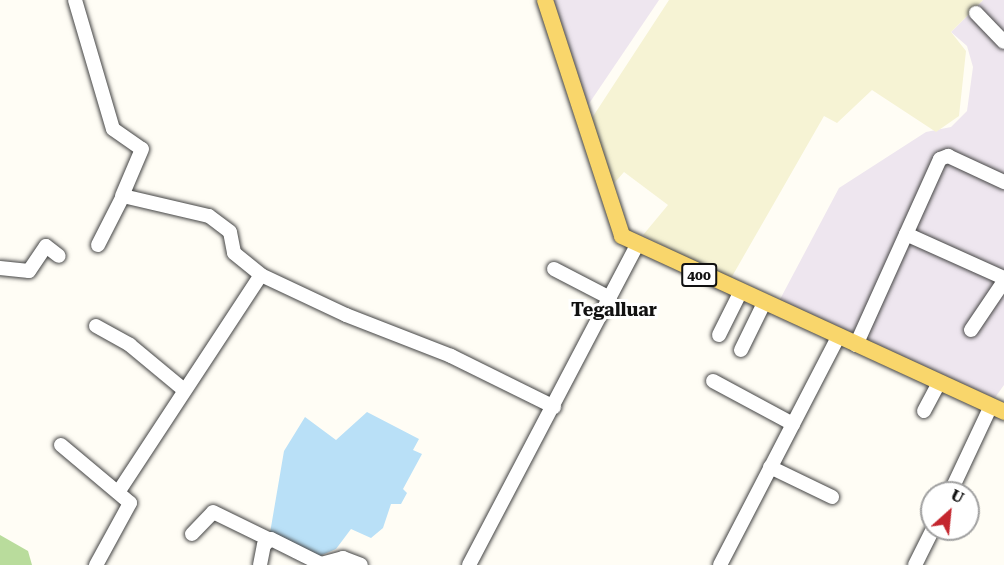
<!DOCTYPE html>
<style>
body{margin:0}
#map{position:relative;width:1004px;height:565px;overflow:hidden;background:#fffdf5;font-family:"Roboto Serif",serif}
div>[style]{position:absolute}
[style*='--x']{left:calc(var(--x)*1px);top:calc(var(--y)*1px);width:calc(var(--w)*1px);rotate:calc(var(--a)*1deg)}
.industrial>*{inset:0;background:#eee6ef}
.farmland>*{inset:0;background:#f6f3d4}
.forest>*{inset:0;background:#b9dc9c}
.water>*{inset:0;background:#b9e0f7}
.roads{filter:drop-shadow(0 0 2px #444) drop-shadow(0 0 2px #444)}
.minor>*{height:14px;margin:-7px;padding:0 7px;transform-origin:7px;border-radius:7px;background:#fff}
.major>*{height:16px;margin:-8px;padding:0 8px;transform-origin:8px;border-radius:8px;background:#f9d66b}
span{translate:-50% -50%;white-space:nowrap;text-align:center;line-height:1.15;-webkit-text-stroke:6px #fff;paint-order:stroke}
.shield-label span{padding:2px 4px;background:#fff;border:2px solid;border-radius:4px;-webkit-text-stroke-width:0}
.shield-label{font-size:14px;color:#111;font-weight:700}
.quarter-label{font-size:18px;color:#111;font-weight:700}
.north{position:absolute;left:920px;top:481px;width:60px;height:60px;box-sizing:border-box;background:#fff;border:2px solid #a0a0a0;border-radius:50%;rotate:27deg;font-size:16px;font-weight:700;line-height:24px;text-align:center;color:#111}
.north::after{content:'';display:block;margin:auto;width:21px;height:27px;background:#c4262e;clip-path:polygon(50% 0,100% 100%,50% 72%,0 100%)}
</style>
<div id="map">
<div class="industrial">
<div style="clip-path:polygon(550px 0,659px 0,584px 111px)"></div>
<div style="clip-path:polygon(983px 0,1004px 0,1004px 385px,994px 399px,777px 305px,839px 188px,926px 132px,951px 127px,967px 111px,973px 67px,967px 46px,951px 32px)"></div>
</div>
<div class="farmland">
<div style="clip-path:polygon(669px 0,983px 0,951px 32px,966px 51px,959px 116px,936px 132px,872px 90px,837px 123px,824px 116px,730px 280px,643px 235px,668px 205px,624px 172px,609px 189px,590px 121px)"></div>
</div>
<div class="forest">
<div style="clip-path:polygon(0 535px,28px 551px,32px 565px,0 565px)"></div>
</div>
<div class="water">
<div style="clip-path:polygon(367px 412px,419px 439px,413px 450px,422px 454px,403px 489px,407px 493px,401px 504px,391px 504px,383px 528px,371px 538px,351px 529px,336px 549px,315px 558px,270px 533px,284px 451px,305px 417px,336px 440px)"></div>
</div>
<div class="roads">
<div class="minor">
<div style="--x:75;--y:0;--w:134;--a:73.6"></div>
<div style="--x:113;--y:129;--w:35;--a:35"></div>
<div style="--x:142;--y:149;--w:51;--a:113.1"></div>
<div style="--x:976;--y:13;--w:40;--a:46"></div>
<div style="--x:906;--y:234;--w:107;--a:24.2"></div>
<div style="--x:98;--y:245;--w:55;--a:-63"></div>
<div style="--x:123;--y:196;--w:88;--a:13.1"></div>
<div style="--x:209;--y:216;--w:26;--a:37"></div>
<div style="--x:230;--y:232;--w:21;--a:79"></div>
<div style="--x:234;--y:253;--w:35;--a:39"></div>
<div style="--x:261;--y:275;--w:94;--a:25.2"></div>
<div style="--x:346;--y:315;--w:113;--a:21.3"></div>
<div style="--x:451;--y:356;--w:115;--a:26.3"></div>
<div style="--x:0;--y:268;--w:29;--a:6"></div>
<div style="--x:29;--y:271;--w:30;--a:-56"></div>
<div style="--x:46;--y:246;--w:16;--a:38"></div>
<div style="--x:554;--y:269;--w:63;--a:27.4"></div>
<div style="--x:96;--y:326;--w:39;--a:29"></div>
<div style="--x:130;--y:345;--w:69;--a:39.7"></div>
<div style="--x:971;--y:330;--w:59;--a:-56"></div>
<div style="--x:719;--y:335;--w:47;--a:-63.4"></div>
<div style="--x:856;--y:345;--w:204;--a:-65.7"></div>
<div style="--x:940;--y:159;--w:9;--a:-21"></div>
<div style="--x:948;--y:156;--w:62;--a:24.9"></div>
<div style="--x:741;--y:350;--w:52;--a:-63.9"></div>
<div style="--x:713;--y:381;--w:91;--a:28.3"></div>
<div style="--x:924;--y:411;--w:32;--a:-62"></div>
<div style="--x:61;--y:445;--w:90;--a:40"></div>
<div style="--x:130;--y:503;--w:71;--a:118.7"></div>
<div style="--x:770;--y:467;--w:69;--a:25.8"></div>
<div style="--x:119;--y:491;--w:258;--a:-56.7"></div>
<div style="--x:950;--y:493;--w:96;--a:-64.8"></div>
<div style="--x:192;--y:534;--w:30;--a:-46"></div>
<div style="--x:213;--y:512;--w:61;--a:26.1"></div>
<div style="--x:260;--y:565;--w:20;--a:-79"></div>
<div style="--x:264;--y:545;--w:9;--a:-41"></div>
<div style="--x:271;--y:539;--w:56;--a:26.6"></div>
<div style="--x:321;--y:564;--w:23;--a:-15"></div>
<div style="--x:343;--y:558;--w:19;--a:21"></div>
<div style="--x:469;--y:565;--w:359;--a:-62.3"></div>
<div style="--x:720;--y:565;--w:257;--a:-62.6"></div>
<div style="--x:915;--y:565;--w:40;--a:-63.4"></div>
</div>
<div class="major">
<div style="--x:545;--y:0;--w:248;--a:71.9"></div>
<div style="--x:622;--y:236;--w:421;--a:24.7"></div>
</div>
</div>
<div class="shield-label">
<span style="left:699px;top:275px">400</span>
</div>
<div class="quarter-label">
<span style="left:614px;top:310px">Tegalluar</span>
</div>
<div class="north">U</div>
</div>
